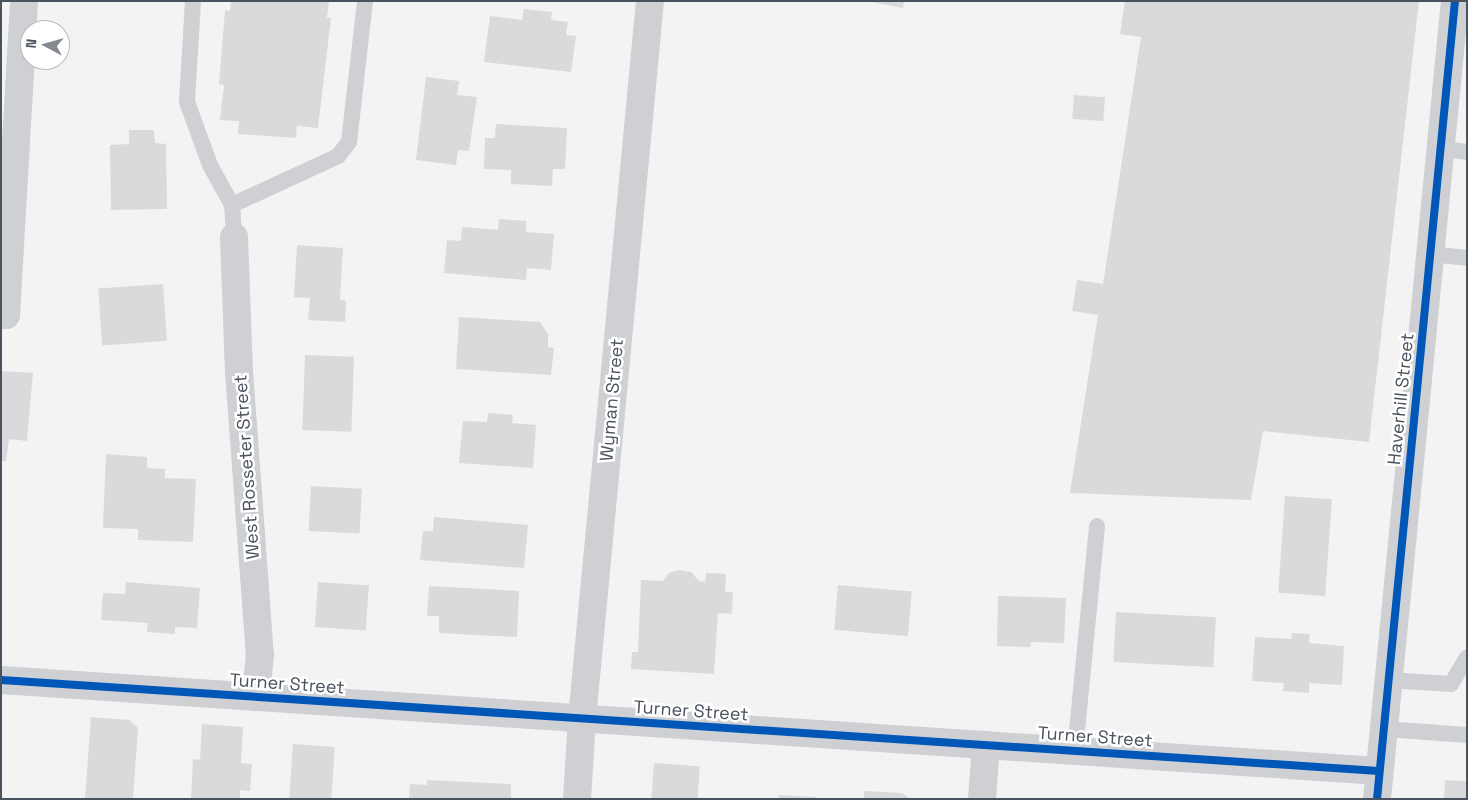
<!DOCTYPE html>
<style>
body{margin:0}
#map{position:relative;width:1468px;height:800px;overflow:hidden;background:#f3f3f3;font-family:"Space Grotesk",sans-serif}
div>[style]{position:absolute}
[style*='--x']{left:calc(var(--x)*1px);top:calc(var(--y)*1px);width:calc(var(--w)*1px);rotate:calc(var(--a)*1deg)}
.building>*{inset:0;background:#dadadc;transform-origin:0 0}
.lane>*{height:16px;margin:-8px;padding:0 8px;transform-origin:8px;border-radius:8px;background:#ced0d3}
.street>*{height:28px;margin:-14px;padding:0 14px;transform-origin:14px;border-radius:14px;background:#ced0d3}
.cycleway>*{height:8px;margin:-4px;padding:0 4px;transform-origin:4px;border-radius:4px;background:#0057b8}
span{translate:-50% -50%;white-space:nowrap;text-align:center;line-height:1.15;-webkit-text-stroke:5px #fff;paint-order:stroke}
.street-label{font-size:18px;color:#4a525e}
.frame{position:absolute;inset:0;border:2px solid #4a525e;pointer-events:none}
.north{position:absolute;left:20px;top:20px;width:50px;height:50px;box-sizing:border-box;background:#fff;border:1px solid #b7babf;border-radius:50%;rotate:276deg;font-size:14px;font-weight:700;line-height:20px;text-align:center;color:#4a525e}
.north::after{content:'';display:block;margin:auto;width:18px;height:22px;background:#858a92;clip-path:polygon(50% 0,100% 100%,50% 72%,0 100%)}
</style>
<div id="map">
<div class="building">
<div style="clip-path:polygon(231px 1px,329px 1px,327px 18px,331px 18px,318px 128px,297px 126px,296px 138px,238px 134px,239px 121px,220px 120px,224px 85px,219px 84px,225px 10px,230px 11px)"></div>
<div style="clip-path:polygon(866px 1px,904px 1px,903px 8px)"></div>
<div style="clip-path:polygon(1125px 1px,1419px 1px,1369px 442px,1263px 431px,1251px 500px,1070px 493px,1098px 315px,1072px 311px,1077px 280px,1103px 284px,1141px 37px,1120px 34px)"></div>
<div style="clip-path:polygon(524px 9px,552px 12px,551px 20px,568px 22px,566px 35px,576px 36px,571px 72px,484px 62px,490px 16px,522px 20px)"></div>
<div style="clip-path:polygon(426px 77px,459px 81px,457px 95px,477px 97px,469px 151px,458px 150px,456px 165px,416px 160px)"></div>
<div style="left:1074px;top:95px;width:31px;height:24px;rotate:4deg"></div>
<div style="clip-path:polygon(496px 124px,567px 128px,565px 169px,553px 169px,552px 186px,511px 184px,511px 170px,484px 169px,485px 138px,495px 138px)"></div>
<div style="clip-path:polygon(129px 130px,154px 130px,155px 143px,166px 144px,167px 209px,111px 210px,110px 145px,129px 144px)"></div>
<div style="clip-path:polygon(499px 219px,526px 221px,526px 232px,554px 234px,551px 270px,527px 268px,526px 280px,444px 273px,447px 240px,461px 241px,462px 227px,498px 230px)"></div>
<div style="clip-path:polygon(297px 245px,343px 248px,340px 300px,346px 301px,345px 322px,308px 320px,310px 298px,294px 297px)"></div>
<div style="left:163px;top:284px;width:57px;height:65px;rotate:86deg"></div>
<div style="clip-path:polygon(459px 317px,540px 322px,548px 334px,548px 347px,554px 348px,551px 375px,456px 369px)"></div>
<div style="left:305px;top:355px;width:49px;height:75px;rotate:2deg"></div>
<div style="clip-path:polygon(1px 371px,33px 373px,27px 441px,9px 439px,6px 461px,1px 461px)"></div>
<div style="clip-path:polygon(488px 413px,513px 415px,512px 423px,536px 425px,533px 468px,459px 463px,463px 421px,487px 422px)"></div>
<div style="clip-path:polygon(106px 454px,147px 457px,147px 468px,165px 469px,165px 478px,196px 479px,193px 542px,138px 540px,138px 529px,103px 528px)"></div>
<div style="left:311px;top:486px;width:51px;height:45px;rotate:3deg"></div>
<div style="left:1285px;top:496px;width:47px;height:97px;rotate:4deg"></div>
<div style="clip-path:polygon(434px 517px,528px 525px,524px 568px,420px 560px,423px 531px,433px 531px)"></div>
<div style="clip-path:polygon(679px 570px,691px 572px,699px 581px,705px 582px,706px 573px,726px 574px,725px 592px,733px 592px,732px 614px,718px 613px,714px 674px,631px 669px,632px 652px,638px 652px,641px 580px,663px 581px,669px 573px)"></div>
<div style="clip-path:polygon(126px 582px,200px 588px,197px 628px,175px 627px,175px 634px,147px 632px,148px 623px,101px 620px,103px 593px,125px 594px)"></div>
<div style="left:318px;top:582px;width:51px;height:45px;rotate:4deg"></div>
<div style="left:838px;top:585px;width:74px;height:45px;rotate:5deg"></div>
<div style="clip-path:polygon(429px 586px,519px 591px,517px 637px,439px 633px,439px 616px,427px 616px)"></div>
<div style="clip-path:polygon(998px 596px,1066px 598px,1064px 643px,1031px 642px,1030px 647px,997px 646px)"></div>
<div style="left:1116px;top:612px;width:100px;height:50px;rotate:3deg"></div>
<div style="clip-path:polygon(1292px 633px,1310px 634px,1309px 643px,1344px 646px,1342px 685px,1309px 683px,1309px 693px,1283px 691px,1284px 683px,1252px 681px,1255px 637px,1291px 639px)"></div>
<div style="clip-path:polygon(91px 717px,129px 720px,138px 728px,133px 799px,85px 799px)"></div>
<div style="clip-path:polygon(202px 724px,243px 727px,241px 763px,252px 764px,250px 791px,240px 790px,240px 799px,191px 799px,193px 759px,200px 760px)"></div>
<div style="left:293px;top:744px;width:42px;height:55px;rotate:4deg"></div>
<div style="left:654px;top:763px;width:46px;height:36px;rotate:4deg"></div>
<div style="clip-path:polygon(427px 780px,511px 784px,511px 799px,409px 799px,410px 784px,427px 785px)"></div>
<div style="left:1445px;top:780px;width:22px;height:19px;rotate:3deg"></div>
<div style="clip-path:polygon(864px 791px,902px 793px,911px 799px,864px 799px)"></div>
<div style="clip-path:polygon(779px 795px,816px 797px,816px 799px,779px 799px)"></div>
</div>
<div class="lane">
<div style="--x:193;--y:1;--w:101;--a:93.4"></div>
<div style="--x:187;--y:102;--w:67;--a:69.9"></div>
<div style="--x:210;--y:165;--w:46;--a:61.2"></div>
<div style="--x:232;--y:205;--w:32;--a:86"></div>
<div style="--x:1440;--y:149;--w:27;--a:6"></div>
<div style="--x:232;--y:205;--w:117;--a:-24.8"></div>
<div style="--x:338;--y:156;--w:18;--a:-52"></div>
<div style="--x:349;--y:142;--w:142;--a:-83.5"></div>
<div style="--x:1430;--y:254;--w:37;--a:6"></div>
<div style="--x:1388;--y:680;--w:63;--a:3.6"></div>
<div style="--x:1451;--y:684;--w:31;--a:-59"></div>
<div style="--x:1384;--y:729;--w:83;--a:4.1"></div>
<div style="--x:1075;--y:751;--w:226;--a:-84.4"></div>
</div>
<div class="street">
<div style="--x:234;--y:237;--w:134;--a:87.9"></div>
<div style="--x:239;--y:371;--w:284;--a:85.8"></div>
<div style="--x:260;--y:654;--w:43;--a:95.3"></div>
<div style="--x:1;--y:315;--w:5;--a:0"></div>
<div style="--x:6;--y:315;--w:315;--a:-86.7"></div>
<div style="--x:1;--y:680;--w:1381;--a:3.78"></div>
<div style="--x:577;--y:799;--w:80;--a:-86.4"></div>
<div style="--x:582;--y:719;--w:721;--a:-84.59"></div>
<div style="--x:982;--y:799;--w:54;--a:-85.8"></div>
<div style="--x:1377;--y:799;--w:802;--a:-84.42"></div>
</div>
<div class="cycleway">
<div style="--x:1;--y:680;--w:1381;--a:3.78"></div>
<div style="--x:1377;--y:799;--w:802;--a:-84.42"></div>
</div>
<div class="street-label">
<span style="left:1401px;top:399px;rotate:-84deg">Haverhill Street</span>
<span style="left:612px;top:400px;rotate:-85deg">Wyman Street</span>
<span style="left:247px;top:467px;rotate:-94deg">West Rosseter Street</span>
<span style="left:287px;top:684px;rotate:4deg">Turner Street</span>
<span style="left:691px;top:711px;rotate:4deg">Turner Street</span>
<span style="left:1095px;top:737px;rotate:4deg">Turner Street</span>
</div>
<div class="frame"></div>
<div class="north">N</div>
</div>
